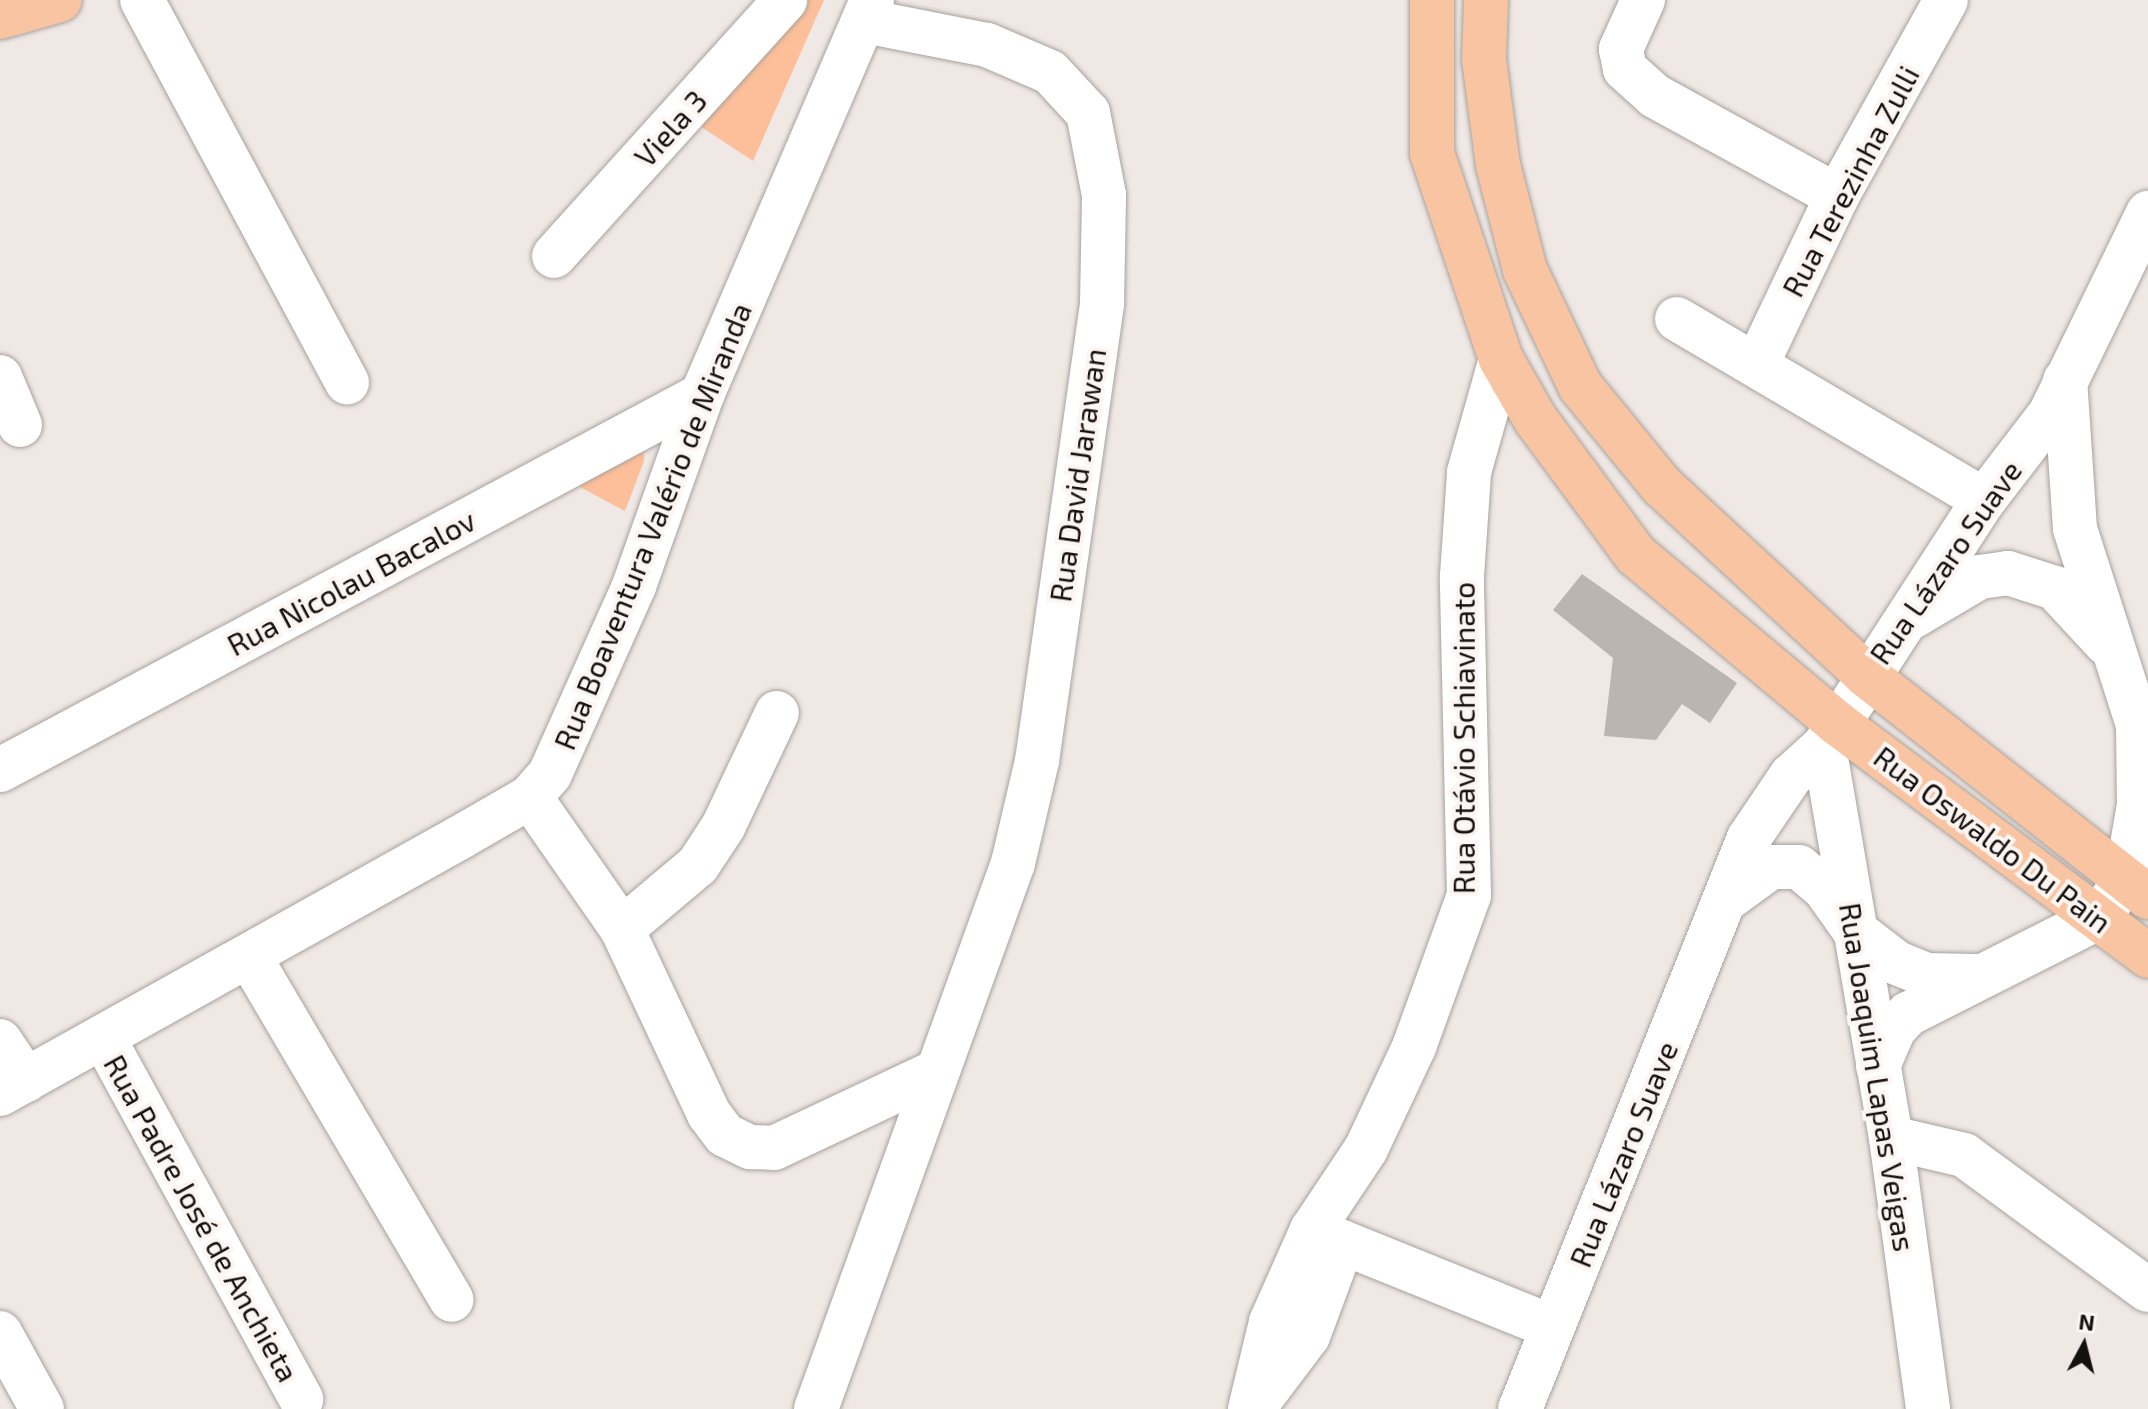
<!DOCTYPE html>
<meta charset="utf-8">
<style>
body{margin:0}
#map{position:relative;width:2148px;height:1409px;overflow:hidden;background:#efe8e4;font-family:"Exo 2",sans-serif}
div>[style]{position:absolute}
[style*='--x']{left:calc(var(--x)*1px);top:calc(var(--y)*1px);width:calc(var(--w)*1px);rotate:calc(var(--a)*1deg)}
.green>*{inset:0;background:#fdbf99}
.building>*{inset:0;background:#bbb4b0}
.roads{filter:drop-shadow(0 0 2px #a8a29e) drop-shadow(0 0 2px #a8a29e)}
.minor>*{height:44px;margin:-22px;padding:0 22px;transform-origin:22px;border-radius:22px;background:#fff}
.major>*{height:44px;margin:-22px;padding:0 22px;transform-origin:22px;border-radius:22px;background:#f8c4a1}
span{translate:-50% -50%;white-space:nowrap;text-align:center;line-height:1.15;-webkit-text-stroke:8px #fcf5f1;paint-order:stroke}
.street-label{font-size:30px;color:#131110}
.north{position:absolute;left:2044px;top:1305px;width:80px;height:80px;-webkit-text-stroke:6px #fcf5f1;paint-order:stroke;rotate:7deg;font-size:22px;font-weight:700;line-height:32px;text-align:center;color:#131110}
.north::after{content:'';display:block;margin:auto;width:28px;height:36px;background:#131110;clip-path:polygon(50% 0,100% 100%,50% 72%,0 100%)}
</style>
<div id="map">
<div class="green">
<div style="clip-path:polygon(803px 0,824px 0,753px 161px,697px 124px)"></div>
<div style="clip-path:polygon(634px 451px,644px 453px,644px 461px,625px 511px,580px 487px,615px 452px)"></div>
</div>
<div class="building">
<div style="clip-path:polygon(1582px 574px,1737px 683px,1710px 723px,1682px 704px,1656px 740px,1604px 736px,1613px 658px,1553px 610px)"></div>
</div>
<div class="roads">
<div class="minor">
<div style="--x:142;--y:0;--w:434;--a:61.8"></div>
<div style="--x:1643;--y:0;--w:54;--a:114.2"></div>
<div style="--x:1621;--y:49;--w:20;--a:79"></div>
<div style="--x:1625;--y:69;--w:40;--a:42"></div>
<div style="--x:1655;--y:96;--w:208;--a:28.8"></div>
<div style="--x:554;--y:256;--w:345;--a:-47.9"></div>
<div style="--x:1677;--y:319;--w:356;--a:30.5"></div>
<div style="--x:1757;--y:364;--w:186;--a:-64.5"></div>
<div style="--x:1837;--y:196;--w:224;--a:-60.9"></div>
<div style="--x:0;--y:377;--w:52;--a:67.4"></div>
<div style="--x:1912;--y:617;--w:79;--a:-30.5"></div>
<div style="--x:1980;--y:577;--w:28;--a:-8"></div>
<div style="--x:2008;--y:573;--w:49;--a:17.7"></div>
<div style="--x:2055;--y:588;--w:75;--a:47.2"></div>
<div style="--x:1824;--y:746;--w:398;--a:80.3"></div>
<div style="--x:1891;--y:1138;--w:274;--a:82.2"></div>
<div style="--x:0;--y:770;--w:796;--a:-28.11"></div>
<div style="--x:530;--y:797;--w:161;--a:55.1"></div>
<div style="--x:622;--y:929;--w:204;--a:64.8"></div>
<div style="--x:709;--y:1114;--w:26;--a:53"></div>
<div style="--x:725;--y:1135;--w:28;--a:26"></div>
<div style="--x:750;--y:1147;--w:24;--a:2"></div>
<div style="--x:774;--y:1148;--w:181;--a:-25.2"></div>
<div style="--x:1727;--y:899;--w:54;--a:-36"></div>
<div style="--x:1771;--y:867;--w:28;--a:0"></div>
<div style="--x:1799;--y:867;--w:34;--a:40"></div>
<div style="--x:1825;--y:889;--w:50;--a:54.7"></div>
<div style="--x:1854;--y:930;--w:54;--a:37.5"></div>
<div style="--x:1897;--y:963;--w:31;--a:22"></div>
<div style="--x:1926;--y:975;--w:50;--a:1.1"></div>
<div style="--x:622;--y:929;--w:99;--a:-40.1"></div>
<div style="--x:698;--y:865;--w:45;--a:-56.7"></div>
<div style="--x:723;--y:827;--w:126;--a:-64.7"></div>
<div style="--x:249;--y:956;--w:399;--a:59.5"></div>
<div style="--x:103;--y:1037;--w:413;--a:61.3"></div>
<div style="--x:0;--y:1041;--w:47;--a:56.3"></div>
<div style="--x:1878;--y:1066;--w:40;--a:-66.6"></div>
<div style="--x:1894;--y:1029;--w:21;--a:-47"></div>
<div style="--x:1908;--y:1014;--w:213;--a:-26.8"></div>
<div style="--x:2098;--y:918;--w:47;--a:-53.6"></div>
<div style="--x:2126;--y:880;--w:76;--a:-80.2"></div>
<div style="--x:2139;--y:805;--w:80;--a:-90.7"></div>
<div style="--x:2138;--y:725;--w:206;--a:-107.8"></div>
<div style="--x:2075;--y:529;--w:149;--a:-93.8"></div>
<div style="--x:0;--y:1094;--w:526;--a:-29.15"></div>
<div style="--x:459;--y:838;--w:82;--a:-30"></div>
<div style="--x:530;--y:797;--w:30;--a:-49"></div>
<div style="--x:550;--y:774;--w:206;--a:-65.9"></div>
<div style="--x:634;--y:586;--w:203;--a:-70.4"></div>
<div style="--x:702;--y:395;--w:430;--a:-66.7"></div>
<div style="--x:1891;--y:1138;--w:75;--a:13.1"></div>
<div style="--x:1964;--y:1155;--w:228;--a:36.3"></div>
<div style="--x:1312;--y:1230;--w:259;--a:22"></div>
<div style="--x:0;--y:1333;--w:87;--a:61.1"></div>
<div style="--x:1259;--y:1401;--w:81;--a:-53"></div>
<div style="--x:1308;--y:1336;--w:100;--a:-69.6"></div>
<div style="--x:816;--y:1409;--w:580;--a:-70.16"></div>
<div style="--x:1013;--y:863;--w:105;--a:-76.8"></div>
<div style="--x:1037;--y:761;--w:463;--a:-81.9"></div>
<div style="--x:1102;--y:303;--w:108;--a:-88.9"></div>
<div style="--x:1104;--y:195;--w:84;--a:-101"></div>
<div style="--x:1088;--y:113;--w:56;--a:-132.8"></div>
<div style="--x:1050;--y:72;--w:69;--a:-156.8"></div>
<div style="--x:987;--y:45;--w:124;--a:-168.9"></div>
<div style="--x:1250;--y:1409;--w:89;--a:-76.4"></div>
<div style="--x:1271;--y:1322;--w:101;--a:-66"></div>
<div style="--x:1312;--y:1230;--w:97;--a:-56.3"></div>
<div style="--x:1366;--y:1149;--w:113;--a:-64.8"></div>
<div style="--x:1414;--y:1047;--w:162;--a:-70.1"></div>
<div style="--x:1469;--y:895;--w:319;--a:-91.3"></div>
<div style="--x:1462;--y:576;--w:104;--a:-86.1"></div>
<div style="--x:1469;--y:472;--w:117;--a:-74.2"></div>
<div style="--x:1520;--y:1409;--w:615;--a:-68.15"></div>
<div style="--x:1749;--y:838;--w:75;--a:-55.9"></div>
<div style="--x:1791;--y:776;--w:45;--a:-42.3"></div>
<div style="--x:1824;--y:746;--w:293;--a:-57"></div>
<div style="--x:1984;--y:500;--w:108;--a:-52.5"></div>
<div style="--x:2050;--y:414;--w:224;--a:-64"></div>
</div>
<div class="major">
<div style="--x:1432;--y:0;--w:153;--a:90"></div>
<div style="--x:1432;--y:153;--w:217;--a:71.5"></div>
<div style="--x:1501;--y:359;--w:70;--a:60.2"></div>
<div style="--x:1536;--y:420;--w:168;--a:53.5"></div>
<div style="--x:1636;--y:555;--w:262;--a:39.9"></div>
<div style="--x:1837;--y:723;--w:389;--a:36.8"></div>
<div style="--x:1486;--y:0;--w:59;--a:91.9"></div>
<div style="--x:1484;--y:59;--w:107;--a:82.5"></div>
<div style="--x:1498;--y:165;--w:108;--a:75.6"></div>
<div style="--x:1525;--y:270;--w:128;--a:64.6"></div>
<div style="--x:1580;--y:386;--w:128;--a:50.7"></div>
<div style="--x:1661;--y:485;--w:280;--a:42.8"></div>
<div style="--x:1866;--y:675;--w:359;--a:38.2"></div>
<div style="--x:0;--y:17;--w:62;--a:-15.8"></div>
</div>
</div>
<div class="street-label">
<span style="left:670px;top:128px;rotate:-48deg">Viela 3</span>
<span style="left:1850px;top:181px;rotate:-62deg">Rua Terezinha Zulli</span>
<span style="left:1077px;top:475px;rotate:-82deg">Rua David Jarawan</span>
<span style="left:652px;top:526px;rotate:-68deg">Rua Boaventura Valério de Miranda</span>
<span style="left:1945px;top:562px;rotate:-55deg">Rua Lázaro Suave</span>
<span style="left:351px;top:582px;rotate:-28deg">Rua Nicolau Bacalov</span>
<span style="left:1463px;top:738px;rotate:-90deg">Rua Otávio Schiavinato</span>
<span style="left:1993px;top:839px;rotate:37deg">Rua Oswaldo Du Pain</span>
<span style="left:1878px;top:1077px;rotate:81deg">Rua Joaquim Lapas Veigas</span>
<span style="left:1623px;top:1154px;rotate:-68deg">Rua Lázaro Suave</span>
<span style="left:202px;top:1218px;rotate:61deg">Rua Padre José de Anchieta</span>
</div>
<div class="north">N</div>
</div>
